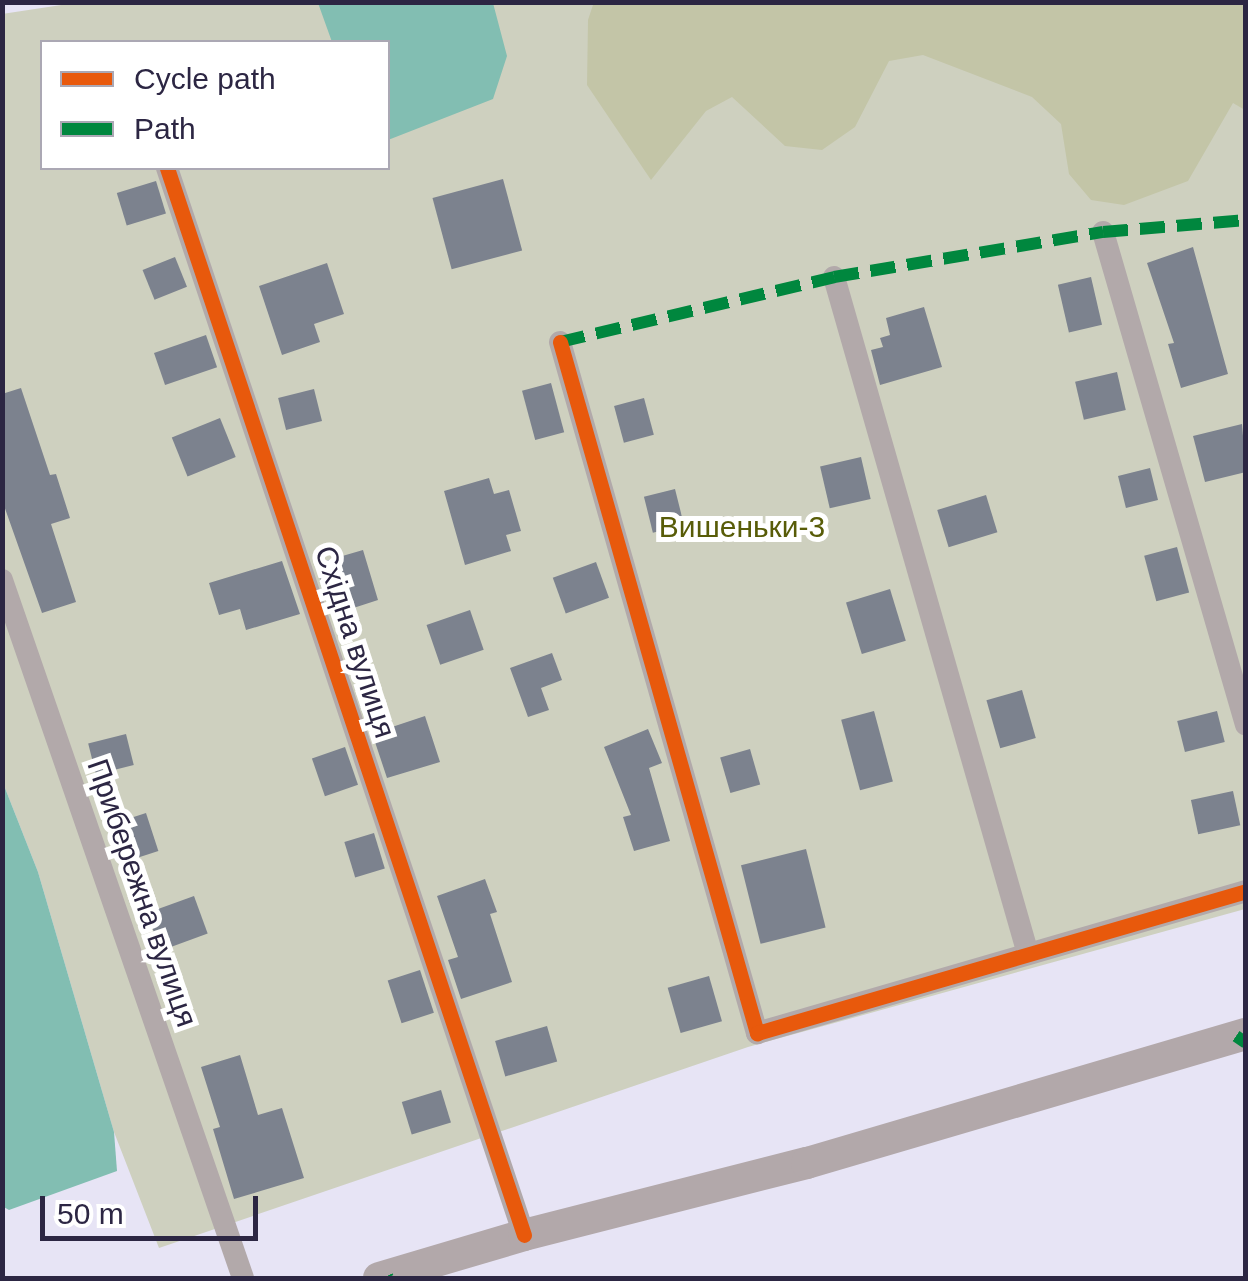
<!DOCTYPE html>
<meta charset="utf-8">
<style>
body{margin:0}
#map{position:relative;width:1248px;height:1281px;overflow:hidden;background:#e7e4f5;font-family:Helvetica,sans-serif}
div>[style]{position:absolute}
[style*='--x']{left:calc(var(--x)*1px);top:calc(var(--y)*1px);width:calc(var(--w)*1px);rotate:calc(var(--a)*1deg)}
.green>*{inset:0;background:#ced0bf}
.forest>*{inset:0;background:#c3c5a7}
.water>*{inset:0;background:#82beb2}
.building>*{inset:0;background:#7c828e;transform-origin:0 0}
.street>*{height:22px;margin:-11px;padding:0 11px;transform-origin:11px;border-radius:11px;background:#b2a9aa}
.secondary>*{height:32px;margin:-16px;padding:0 16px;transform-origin:16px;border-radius:16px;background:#b2a8aa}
.quiet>*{height:12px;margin-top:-6px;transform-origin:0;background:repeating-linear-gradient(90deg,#00873e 0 25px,transparent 0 37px)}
.cycleway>*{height:15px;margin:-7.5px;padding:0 7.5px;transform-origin:7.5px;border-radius:7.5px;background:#e8590c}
span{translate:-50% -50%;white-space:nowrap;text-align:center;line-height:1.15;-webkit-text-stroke:10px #fff;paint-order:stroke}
.park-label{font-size:30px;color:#585c08}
.street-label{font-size:30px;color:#2c2643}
.frame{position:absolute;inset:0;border:5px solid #2c2643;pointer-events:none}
.legend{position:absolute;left:40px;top:40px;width:350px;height:130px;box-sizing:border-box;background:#fff;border:2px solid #aba8b4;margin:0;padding:12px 18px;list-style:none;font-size:30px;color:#2c2643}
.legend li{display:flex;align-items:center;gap:20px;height:50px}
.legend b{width:50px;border:2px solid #aba8b4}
.scale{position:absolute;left:40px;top:1196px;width:218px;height:45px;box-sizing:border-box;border:5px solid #2c2643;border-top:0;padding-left:12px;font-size:30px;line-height:35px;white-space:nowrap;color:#2c2643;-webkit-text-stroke:8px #fff;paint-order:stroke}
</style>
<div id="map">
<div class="green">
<div style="clip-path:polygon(evenodd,81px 2px,1245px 3px,1245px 909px,748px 1047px,159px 1248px,114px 1132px,38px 872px,3px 783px,2px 14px,81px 2px,42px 42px,388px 42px,388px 168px,42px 168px,42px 42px)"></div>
</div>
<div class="forest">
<div style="clip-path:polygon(594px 2px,1245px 3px,1245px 110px,1233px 103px,1188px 181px,1124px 205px,1091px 200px,1069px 174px,1061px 124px,1032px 97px,923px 55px,889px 61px,855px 127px,822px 150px,785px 146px,732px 97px,706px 111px,651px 180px,587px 85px,588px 20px)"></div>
</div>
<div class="water">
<div style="clip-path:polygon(318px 3px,493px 3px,507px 56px,493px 99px,388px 140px,388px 42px,332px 42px)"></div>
<div style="clip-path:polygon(3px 783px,38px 872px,114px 1132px,117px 1171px,9px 1210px,2px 1206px)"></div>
</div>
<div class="building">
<div style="left:503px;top:179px;width:74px;height:73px;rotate:75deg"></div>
<div style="left:156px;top:181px;width:34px;height:41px;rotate:73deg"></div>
<div style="clip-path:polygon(1193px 247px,1228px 374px,1181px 388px,1168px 344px,1174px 343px,1147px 263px)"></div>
<div style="left:175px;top:257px;width:32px;height:35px;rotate:68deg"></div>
<div style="clip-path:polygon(327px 263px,344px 314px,314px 324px,320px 342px,282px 355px,259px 286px)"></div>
<div style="left:1091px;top:277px;width:49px;height:34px;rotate:77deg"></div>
<div style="clip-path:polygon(924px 307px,942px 367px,880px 385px,871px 350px,883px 347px,880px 338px,890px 335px,886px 318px)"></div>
<div style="left:206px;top:335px;width:34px;height:55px;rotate:71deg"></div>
<div style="left:1117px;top:372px;width:39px;height:43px;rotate:77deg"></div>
<div style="left:551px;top:383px;width:51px;height:30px;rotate:75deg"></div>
<div style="clip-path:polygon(21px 388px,50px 475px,56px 474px,70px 518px,51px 524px,76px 602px,42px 613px,2px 500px,2px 394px)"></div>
<div style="left:314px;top:389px;width:33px;height:37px;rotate:76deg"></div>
<div style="left:644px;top:398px;width:38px;height:31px;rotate:75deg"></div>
<div style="left:220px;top:418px;width:42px;height:52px;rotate:68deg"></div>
<div style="clip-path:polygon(1242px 424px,1246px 472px,1205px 482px,1193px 436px)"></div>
<div style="left:861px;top:457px;width:43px;height:42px;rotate:77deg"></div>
<div style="left:1150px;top:468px;width:33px;height:33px;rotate:76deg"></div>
<div style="clip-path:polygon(489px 478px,494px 494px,509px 490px,521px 531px,506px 535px,511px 551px,465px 565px,444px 491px)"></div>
<div style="left:675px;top:489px;width:37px;height:32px;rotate:76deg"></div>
<div style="left:986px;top:495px;width:39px;height:51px;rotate:73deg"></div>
<div style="left:1177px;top:547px;width:47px;height:34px;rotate:75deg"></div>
<div style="clip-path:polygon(363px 550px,378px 600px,338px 613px,335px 604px,329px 605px,315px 564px)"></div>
<div style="clip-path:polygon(282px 561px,300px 614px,246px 630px,240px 609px,219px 615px,209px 583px)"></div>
<div style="left:596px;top:562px;width:38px;height:46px;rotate:70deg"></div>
<div style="left:890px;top:589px;width:54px;height:46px;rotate:73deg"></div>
<div style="left:470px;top:610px;width:42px;height:46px;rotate:71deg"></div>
<div style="clip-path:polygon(552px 653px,562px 680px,541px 688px,549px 710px,528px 717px,510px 668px)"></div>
<div style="left:1022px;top:690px;width:50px;height:37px;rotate:74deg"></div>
<div style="left:874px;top:711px;width:73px;height:34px;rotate:75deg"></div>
<div style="left:1217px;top:711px;width:32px;height:41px;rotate:76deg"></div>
<div style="clip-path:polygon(425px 716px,440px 762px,387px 778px,374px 739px,382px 738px,380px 731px)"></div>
<div style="clip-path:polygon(648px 729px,662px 763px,649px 768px,670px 841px,634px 851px,623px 817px,631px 815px,604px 747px)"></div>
<div style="left:126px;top:734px;width:32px;height:39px;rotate:76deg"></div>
<div style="left:345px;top:747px;width:40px;height:35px;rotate:71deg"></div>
<div style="left:750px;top:749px;width:37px;height:31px;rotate:74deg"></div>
<div style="left:1233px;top:791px;width:35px;height:43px;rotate:78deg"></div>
<div style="left:146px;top:813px;width:40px;height:34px;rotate:72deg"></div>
<div style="left:374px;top:833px;width:37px;height:31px;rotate:73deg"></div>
<div style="left:806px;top:849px;width:81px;height:67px;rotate:76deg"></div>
<div style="clip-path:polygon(485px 879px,497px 912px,490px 914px,512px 982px,461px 999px,448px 960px,458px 957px,437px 896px)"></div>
<div style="left:194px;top:896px;width:40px;height:50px;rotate:70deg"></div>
<div style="left:420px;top:970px;width:45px;height:34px;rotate:72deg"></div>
<div style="left:709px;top:976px;width:47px;height:43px;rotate:74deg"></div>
<div style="left:547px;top:1026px;width:37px;height:54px;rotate:74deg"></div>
<div style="clip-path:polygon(240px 1055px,258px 1115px,282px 1108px,304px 1178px,234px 1199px,213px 1129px,220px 1127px,201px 1067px)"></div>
<div style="left:441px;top:1090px;width:34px;height:41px;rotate:73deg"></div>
</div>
<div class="street">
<div style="--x:167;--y:168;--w:1125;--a:71.5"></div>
<div style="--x:1103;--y:232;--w:513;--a:73.82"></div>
<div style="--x:834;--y:277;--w:704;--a:74.01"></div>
<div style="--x:560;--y:342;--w:719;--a:74.09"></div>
<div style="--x:757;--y:1033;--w:509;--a:-16.19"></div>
<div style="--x:2;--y:580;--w:738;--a:70.95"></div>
</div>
<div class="secondary">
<div style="--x:379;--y:1278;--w:151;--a:-16.5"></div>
<div style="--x:524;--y:1235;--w:292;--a:-14.3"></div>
<div style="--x:807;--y:1163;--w:458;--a:-16.4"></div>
</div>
<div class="quiet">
<div style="--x:560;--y:342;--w:282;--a:-13.3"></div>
<div style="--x:834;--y:277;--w:273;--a:-9.5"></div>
<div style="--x:1103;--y:232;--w:144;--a:-4.8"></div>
<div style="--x:1236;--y:1036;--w:12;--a:35"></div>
<div style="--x:387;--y:1276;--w:2;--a:63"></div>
</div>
<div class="cycleway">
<div style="--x:167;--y:168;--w:1125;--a:71.5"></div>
<div style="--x:560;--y:342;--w:719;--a:74.09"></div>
<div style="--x:757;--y:1033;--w:509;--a:-16.19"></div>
</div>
<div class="park-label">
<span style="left:742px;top:527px">Вишеньки-3</span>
</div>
<div class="street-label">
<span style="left:355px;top:642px;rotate:72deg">Східна вулиця</span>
<span style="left:142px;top:893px;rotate:71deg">Прибережна вулиця</span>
</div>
<div class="frame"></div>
<ul class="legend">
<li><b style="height:12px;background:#e8590c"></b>Cycle path</li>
<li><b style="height:12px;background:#00873e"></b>Path</li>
</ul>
<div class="scale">50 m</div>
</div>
